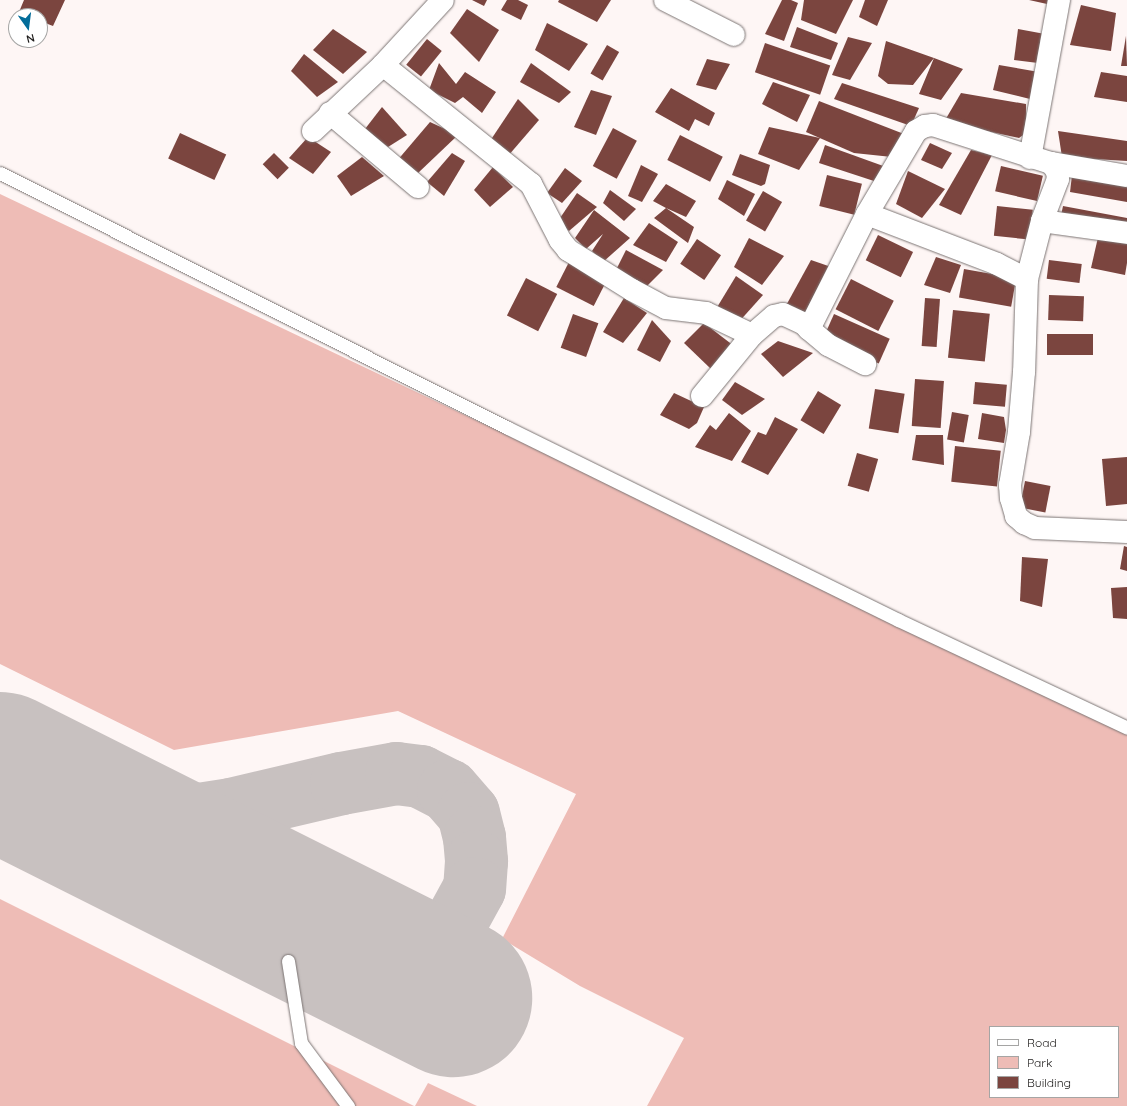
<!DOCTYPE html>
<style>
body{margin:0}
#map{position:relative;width:1127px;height:1106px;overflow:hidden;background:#fef6f5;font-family:Quicksand,sans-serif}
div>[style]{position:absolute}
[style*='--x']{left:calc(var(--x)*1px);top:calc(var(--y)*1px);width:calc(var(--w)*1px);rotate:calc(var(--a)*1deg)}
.green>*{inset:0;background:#eebcb6}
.taxiway>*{height:63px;margin:-31.5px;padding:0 31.5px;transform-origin:31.5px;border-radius:31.5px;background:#c8c1c0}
.runway>*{height:158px;margin:-79px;padding:0 79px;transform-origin:79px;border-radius:79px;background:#c8c1c0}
.building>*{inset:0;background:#7b453f;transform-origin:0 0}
.roads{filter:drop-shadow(0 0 1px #7c7574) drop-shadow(0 0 1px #7c7574)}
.service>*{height:13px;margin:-6.5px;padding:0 6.5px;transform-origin:6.5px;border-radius:6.5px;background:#fff}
.minor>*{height:22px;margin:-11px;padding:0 11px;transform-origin:11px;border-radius:11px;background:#fff}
span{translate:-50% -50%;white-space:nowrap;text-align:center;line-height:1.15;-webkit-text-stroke:4px #fff;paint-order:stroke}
.legend{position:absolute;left:989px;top:1026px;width:130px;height:72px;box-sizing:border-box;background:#fff;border:1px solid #a5a5a4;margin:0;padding:5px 7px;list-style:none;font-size:12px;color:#1f1d1c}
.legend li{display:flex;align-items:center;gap:8px;height:20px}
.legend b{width:20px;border:1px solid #a5a5a4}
.north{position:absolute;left:8px;top:8px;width:40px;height:40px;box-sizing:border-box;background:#fff;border:1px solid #a5a5a4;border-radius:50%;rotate:166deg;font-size:11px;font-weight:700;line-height:16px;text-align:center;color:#1f1d1c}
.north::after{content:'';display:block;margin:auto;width:14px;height:18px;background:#036d9a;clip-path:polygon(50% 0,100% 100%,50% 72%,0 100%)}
</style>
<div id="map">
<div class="green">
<div style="clip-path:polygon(evenodd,0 194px,864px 605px,1127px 734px,1127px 1106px,647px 1106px,684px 1038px,580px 986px,502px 939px,576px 794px,398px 711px,174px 750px,0 664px,0 194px,990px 1027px,1118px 1027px,1118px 1097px,990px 1097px,990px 1027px)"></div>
<div style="clip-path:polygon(0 899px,414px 1106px,0 1106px)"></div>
<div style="clip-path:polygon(428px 1083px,477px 1106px,415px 1106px)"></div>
</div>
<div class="taxiway">
<div style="--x:65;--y:804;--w:45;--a:12.8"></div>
<div style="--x:109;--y:814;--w:40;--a:5.7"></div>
<div style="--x:149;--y:818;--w:37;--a:-3"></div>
<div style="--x:186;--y:816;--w:46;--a:-8.8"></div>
<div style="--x:231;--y:809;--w:113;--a:-13.3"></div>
<div style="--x:341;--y:783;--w:56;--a:-10.3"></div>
<div style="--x:396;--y:773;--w:24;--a:7"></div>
<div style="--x:420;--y:776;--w:31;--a:27"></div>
<div style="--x:448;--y:790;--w:30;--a:49"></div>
<div style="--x:468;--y:813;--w:25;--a:76"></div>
<div style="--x:474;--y:837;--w:24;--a:85"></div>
<div style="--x:476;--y:861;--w:27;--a:94"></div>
<div style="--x:474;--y:888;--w:73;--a:118.7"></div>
<div style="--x:439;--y:952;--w:37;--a:137"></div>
<div style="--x:412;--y:977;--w:24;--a:152"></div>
<div style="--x:391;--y:988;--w:26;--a:164"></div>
<div style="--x:366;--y:995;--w:22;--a:-175"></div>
<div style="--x:344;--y:993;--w:28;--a:-154"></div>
<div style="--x:319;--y:981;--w:37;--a:-147"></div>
<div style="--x:288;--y:961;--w:26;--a:-140"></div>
<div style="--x:268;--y:944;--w:50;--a:-131.7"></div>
<div style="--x:235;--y:907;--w:29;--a:-119"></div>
</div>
<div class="runway">
<div style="--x:0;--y:771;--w:507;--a:26.62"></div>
</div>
<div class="building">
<div style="clip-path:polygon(24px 0,65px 0,53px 26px,40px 21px,40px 16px,29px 16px,19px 12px)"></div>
<div style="clip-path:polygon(472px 0,487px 0,484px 6px)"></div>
<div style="clip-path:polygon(507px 0,518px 0,528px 5px,521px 20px,501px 10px)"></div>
<div style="clip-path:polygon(559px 0,611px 0,597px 22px,558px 2px)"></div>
<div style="clip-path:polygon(782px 0,791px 0,798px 3px,784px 41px,765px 34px)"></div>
<div style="clip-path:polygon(804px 0,853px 0,836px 34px,801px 20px)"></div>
<div style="clip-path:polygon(865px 0,888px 0,877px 26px,859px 17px)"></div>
<div style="clip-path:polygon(1029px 0,1048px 0,1047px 4px)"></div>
<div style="clip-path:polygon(1081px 5px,1116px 13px,1111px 51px,1070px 45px)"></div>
<div style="clip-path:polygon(467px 9px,499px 30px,479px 62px,450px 33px)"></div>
<div style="clip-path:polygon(547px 23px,588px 44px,569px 71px,535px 50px)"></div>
<div style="clip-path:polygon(797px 27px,838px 43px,831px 60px,790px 47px)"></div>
<div style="clip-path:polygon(333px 29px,367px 52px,343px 74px,313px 50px)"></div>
<div style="clip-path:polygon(1018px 29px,1045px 34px,1038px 63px,1014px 60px)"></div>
<div style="clip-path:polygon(1126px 36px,1127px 66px,1121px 66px)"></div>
<div style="clip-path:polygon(848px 37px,872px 43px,850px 80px,832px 75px)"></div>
<div style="left:427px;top:39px;width:19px;height:33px;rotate:39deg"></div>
<div style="clip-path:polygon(886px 41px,934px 58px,963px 69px,941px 100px,919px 94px,934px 58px,913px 85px,888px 84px,878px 76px)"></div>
<div style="left:765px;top:43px;width:69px;height:31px;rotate:19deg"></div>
<div style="left:607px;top:45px;width:14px;height:33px;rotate:30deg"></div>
<div style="clip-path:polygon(304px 54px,338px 82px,317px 97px,291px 71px)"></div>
<div style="clip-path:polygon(707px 59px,730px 64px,716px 90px,696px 85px)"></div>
<div style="clip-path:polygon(439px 63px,456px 84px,465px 72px,496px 92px,482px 113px,463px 97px,455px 103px,429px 90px)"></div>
<div style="clip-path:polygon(531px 63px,571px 92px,559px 103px,520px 82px)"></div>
<div style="clip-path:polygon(999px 65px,1039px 72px,1030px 99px,993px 90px)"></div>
<div style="clip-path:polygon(1101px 72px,1127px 76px,1127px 102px,1094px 97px)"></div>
<div style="clip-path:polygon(773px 82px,810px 95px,797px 122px,762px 104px)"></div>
<div style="clip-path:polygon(842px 83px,919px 108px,911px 126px,834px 99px)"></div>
<div style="clip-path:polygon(671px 88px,715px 113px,709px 126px,695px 119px,689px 131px,655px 112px)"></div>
<div style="clip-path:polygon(591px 90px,612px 96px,596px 135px,574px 127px)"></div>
<div style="clip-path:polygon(961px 93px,1026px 104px,1026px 133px,1019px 138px,944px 122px)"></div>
<div style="clip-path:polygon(518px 99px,539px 120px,508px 156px,488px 144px)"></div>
<div style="clip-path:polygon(819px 101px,904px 134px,892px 157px,854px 153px,806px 132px)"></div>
<div style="clip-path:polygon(382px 107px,407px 135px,388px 147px,365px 129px)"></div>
<div style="clip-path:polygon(430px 122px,458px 135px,417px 174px,396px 162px)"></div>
<div style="clip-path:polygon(769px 127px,820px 138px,799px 170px,758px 154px)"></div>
<div style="left:613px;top:128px;width:27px;height:43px;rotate:28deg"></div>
<div style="clip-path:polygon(1058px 131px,1127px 141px,1127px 161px,1062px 157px)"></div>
<div style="left:180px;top:133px;width:51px;height:28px;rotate:25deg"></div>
<div style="left:680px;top:135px;width:48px;height:28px;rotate:27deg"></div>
<div style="clip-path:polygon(308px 137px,331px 152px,313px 174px,289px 158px)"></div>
<div style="clip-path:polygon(930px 143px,952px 153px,942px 169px,921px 160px)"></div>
<div style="clip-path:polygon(825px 145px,886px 167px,877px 182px,819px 163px)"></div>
<div style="clip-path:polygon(971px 150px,992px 155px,961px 215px,939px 205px)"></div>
<div style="left:274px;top:153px;width:21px;height:16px;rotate:45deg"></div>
<div style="clip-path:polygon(452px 153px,465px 161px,444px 196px,427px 182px)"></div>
<div style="clip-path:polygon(740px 154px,770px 165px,765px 184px,761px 186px,732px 175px)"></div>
<div style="clip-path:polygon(362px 157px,384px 176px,351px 196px,337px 176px)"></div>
<div style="clip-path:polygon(641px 165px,658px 174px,642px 202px,628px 196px)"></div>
<div style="left:1001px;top:166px;width:43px;height:26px;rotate:13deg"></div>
<div style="clip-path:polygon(493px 167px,513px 187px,490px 207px,474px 190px)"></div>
<div style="clip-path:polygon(565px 168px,582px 181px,562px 203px,547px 193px)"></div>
<div style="clip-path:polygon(908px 171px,945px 189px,922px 218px,896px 204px)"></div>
<div style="left:827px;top:175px;width:36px;height:32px;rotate:14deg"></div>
<div style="clip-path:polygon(1072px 175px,1127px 182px,1127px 202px,1070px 192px)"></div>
<div style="clip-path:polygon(727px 180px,755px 194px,744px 216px,718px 199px)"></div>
<div style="clip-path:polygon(666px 184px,696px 201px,686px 217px,666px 208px,694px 227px,688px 243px,654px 218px,666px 208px,653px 201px)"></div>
<div style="clip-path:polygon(610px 190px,636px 209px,624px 221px,603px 203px)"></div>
<div style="left:763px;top:191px;width:22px;height:34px;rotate:30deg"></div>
<div style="clip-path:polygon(577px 193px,597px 207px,569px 231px,558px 221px)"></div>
<div style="left:997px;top:206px;width:36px;height:30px;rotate:6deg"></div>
<div style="clip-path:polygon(1063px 206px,1127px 218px,1127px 230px,1060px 220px)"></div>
<div style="clip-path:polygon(594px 210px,630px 238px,603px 262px,592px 251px,603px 234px,586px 249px,575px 238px)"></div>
<div style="clip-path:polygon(649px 223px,678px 242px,666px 262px,633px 245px)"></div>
<div style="clip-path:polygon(1099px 233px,1127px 237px,1127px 263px,1125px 275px,1091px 268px)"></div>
<div style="left:878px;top:235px;width:39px;height:28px;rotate:26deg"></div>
<div style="clip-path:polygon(749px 238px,784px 256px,762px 285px,734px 267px)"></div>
<div style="left:697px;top:239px;width:29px;height:30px;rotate:34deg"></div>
<div style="clip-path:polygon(626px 250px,663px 270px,647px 286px,616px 270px)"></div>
<div style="clip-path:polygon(936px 257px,961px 265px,950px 293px,924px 285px)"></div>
<div style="clip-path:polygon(811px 260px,837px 269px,807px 318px,783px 311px)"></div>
<div style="left:1049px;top:260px;width:33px;height:19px;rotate:7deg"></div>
<div style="left:569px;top:262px;width:42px;height:28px;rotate:27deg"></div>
<div style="left:964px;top:269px;width:53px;height:29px;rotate:10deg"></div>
<div style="clip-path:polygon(736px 276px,763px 295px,737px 324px,716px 309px)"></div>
<div style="left:526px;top:278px;width:35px;height:42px;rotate:27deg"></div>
<div style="left:851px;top:279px;width:48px;height:34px;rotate:27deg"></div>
<div style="left:1049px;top:295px;width:35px;height:25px;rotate:2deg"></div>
<div style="clip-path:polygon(624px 298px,647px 313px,623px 343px,603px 332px)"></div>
<div style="left:925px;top:298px;width:15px;height:48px;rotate:4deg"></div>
<div style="left:953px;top:310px;width:37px;height:48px;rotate:6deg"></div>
<div style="left:573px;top:314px;width:27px;height:36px;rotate:20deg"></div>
<div style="left:834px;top:314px;width:61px;height:27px;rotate:24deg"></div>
<div style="clip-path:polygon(652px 320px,671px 341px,660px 362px,637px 350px)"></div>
<div style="clip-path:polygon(704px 323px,734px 346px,711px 369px,684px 343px)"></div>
<div style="left:1047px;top:334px;width:46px;height:21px"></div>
<div style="clip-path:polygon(778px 341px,813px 353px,783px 377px,761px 354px)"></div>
<div style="left:915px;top:379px;width:29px;height:47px;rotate:4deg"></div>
<div style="clip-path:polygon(735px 382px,765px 399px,742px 415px,722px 400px)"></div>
<div style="left:975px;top:382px;width:32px;height:22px;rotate:5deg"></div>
<div style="left:875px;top:389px;width:30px;height:40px;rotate:9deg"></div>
<div style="left:818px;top:391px;width:27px;height:34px;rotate:31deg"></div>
<div style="clip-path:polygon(674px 393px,704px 407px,697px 423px,689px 429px,660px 415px)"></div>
<div style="left:952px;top:412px;width:17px;height:28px;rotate:10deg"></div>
<div style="clip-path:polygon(729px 413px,751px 431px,732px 461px,695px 447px,710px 425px,716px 430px)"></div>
<div style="clip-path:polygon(982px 413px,1004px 417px,1006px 430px,1004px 443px,978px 439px)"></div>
<div style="clip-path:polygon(775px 417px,798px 429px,768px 475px,741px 462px,758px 432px,766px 435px)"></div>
<div style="clip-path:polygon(916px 435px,943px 435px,944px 465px,912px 460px)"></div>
<div style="left:955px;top:446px;width:46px;height:36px;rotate:6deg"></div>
<div style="left:857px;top:453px;width:22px;height:34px;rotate:16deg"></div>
<div style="clip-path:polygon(1127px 457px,1127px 504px,1106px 506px,1102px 459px)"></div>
<div style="left:1025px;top:481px;width:26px;height:27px;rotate:11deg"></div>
<div style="clip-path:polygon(1124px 546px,1127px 547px,1127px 571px,1120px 569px)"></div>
<div style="clip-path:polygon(1022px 557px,1048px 559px,1042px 607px,1020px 601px)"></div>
<div style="clip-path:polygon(1127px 587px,1127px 619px,1113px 618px,1111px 588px)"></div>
</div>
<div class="roads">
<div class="service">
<div style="--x:0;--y:173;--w:568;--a:26.66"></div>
<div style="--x:508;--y:428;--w:435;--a:26.2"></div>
<div style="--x:898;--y:620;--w:253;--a:25.2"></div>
<div style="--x:288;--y:961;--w:83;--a:81"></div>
<div style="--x:301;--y:1043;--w:79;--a:53.3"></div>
</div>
<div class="minor">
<div style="--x:665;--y:0;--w:77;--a:26.9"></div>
<div style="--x:383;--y:65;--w:190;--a:38.8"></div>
<div style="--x:531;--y:184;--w:63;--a:62.6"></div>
<div style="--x:560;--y:240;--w:13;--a:51"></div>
<div style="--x:568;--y:250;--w:75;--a:32"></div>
<div style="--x:632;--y:290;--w:38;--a:28"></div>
<div style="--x:666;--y:308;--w:40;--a:7.1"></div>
<div style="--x:706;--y:313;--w:51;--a:25.6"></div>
<div style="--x:330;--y:113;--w:115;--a:40.1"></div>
<div style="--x:313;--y:131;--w:96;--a:-43.3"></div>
<div style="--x:383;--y:65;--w:88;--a:-47.3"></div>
<div style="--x:1030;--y:158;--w:161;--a:-79.6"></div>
<div style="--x:1051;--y:163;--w:77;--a:9.7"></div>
<div style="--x:867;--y:214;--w:139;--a:21"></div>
<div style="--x:997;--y:264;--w:34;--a:27"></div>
<div style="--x:1042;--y:221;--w:86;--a:8"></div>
<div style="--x:809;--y:329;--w:25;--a:40"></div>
<div style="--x:828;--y:345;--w:42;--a:27.2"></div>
<div style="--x:702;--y:396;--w:79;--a:-50.7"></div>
<div style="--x:752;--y:335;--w:29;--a:-41"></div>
<div style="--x:774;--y:316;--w:9;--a:-13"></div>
<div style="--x:783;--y:314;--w:23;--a:25"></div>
<div style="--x:804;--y:324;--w:7;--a:45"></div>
<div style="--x:809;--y:329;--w:129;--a:-63.2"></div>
<div style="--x:867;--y:214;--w:96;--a:-59.4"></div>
<div style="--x:916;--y:131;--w:10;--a:-29"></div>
<div style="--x:925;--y:126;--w:8;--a:-7"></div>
<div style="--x:933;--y:125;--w:124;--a:17.9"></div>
<div style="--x:1051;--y:163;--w:10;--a:53"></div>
<div style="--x:1057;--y:171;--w:8;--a:83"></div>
<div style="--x:1058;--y:179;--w:45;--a:110.9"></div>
<div style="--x:1042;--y:221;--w:60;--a:104.5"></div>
<div style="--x:1027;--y:279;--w:93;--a:91.8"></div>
<div style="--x:1024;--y:372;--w:60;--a:94.8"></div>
<div style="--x:1019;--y:432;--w:54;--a:99.6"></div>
<div style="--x:1010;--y:485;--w:13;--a:86"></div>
<div style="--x:1011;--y:498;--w:19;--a:74"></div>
<div style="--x:1016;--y:516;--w:11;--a:41"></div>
<div style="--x:1024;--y:523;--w:12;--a:24"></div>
<div style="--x:1035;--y:528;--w:92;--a:2.5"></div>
</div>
</div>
<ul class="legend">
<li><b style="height:5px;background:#fff"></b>Road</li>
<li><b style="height:11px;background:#eebcb6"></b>Park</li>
<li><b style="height:11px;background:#7b453f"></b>Building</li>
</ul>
<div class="north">N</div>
</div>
